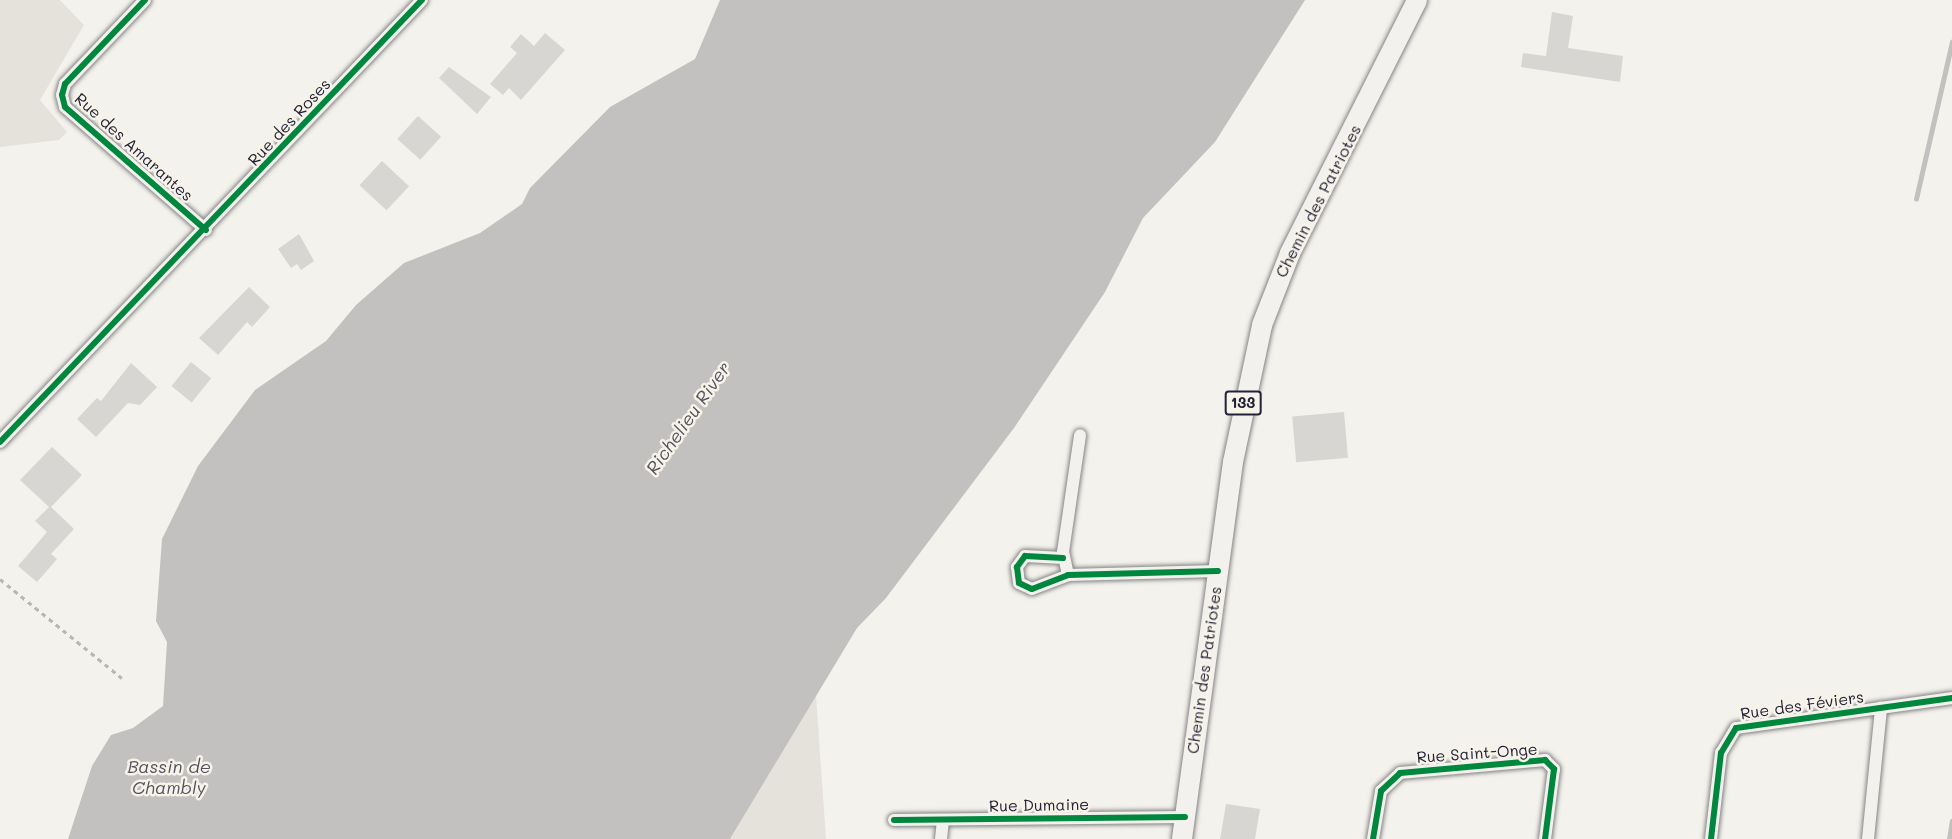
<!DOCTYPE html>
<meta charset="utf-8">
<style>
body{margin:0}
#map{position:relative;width:1952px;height:839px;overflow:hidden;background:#f4f2ec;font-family:Mali,sans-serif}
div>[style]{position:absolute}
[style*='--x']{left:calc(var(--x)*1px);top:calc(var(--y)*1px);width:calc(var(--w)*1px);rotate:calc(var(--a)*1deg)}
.built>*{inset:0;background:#e5e2dc}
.water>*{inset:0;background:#c3c0c0}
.stream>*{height:4.5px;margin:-2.25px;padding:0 2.25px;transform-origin:2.25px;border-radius:2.25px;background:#c3c0c0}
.building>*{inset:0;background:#d7d6d3;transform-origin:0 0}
.path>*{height:3px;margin-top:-1.5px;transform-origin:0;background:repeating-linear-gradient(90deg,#b8b6b6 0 4.5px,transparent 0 9px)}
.roads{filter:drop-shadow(0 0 2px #858486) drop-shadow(0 0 2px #858486)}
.minor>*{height:12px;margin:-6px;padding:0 6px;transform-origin:6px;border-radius:6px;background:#f2f1ed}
.primary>*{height:20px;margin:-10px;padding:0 10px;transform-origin:10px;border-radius:10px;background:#f2f1ed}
.cycleway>*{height:6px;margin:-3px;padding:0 3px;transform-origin:3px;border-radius:3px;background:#00873e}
span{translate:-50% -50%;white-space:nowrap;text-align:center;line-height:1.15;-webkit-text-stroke:5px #f7f3e8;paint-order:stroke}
.shield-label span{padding:2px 4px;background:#f7f3e8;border:2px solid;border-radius:4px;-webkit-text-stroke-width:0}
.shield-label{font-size:15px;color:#22223b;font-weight:700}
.street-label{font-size:16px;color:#22223b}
.water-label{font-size:18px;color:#535263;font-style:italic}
</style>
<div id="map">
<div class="built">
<div style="clip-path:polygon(0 0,60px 0,84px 25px,40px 100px,67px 132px,59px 140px,0 147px)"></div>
<div style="clip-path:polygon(816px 696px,826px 839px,730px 839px)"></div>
</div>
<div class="water">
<div style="clip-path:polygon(720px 0,1305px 0,1215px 142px,1143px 218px,1105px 292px,1014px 428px,886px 598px,857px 628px,730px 839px,68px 839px,92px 766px,111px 735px,133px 728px,163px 706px,167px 642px,156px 621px,162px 539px,198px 466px,255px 390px,326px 341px,356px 305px,404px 263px,480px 233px,522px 204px,530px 188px,610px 107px,695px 59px)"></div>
</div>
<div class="stream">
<div style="--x:1916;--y:199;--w:161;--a:-77.1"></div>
<div style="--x:1949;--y:839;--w:18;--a:-81"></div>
</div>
<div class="building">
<div style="clip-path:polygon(1552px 12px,1573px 16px,1568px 48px,1623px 56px,1620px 82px,1521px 67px,1523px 53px,1546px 56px)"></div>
<div style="clip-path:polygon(545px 33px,565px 50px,521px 100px,509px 88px,503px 95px,490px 84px,517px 53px,510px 47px,521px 34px,534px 46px)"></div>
<div style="clip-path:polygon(449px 67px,491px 97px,477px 114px,439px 78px)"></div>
<div style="left:418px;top:116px;width:31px;height:31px;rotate:42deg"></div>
<div style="left:382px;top:161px;width:37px;height:33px;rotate:43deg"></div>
<div style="clip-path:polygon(299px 234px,314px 261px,301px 270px,297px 264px,291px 268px,278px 249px)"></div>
<div style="clip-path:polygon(249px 287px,270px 307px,252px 327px,247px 322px,218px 355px,199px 338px)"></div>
<div style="left:191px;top:362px;width:26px;height:31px;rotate:39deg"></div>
<div style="clip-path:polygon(131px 363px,157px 387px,140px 405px,128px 403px,96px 437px,77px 419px,97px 398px,101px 401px)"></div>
<div style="left:1344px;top:412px;width:46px;height:52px;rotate:85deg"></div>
<div style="clip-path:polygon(52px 447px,82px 475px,51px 507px,74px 529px,51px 554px,57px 559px,37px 582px,18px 566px,47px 532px,35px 521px,49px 507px,20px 480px)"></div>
<div style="clip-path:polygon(1226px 804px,1260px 809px,1255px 839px,1220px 839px)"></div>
</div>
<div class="path">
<div style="--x:0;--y:579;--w:157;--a:39.1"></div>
</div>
<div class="roads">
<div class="minor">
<div style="--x:145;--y:0;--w:116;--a:133.6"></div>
<div style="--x:65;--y:84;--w:11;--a:105"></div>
<div style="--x:62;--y:95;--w:12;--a:76"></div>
<div style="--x:65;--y:107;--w:187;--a:41.1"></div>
<div style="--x:0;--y:442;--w:611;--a:-46.33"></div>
<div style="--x:1063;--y:558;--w:38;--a:-177"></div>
<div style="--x:1025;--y:556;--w:14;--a:126"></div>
<div style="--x:1017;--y:567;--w:16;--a:83"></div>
<div style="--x:1019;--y:583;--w:14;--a:25"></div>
<div style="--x:1032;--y:589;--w:39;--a:-21"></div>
<div style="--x:1068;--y:575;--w:150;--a:-1.5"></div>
<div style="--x:1068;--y:575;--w:24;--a:-102"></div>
<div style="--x:1063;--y:552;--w:118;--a:-81.7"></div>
<div style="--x:894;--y:820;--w:291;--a:-0.6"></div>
<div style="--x:941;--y:839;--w:19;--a:-84"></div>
<div style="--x:1373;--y:839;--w:49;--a:-80.5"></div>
<div style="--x:1381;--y:791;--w:26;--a:-43"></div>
<div style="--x:1400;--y:773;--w:146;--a:-5.1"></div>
<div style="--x:1545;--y:760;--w:13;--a:45"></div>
<div style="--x:1554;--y:769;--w:71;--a:97.3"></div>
<div style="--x:1711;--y:839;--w:87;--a:-83.4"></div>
<div style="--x:1721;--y:753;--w:29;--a:-59"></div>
<div style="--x:1736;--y:728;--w:218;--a:-7.9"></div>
<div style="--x:1868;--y:839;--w:132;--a:-84.3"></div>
</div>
<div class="primary">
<div style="--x:1182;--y:839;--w:380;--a:-82.3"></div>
<div style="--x:1233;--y:462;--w:140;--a:-78"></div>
<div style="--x:1262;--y:325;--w:77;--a:-68.7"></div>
<div style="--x:1290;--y:253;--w:283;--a:-63.3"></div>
</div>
</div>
<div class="cycleway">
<div style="--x:145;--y:0;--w:116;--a:133.6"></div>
<div style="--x:65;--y:84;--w:11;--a:105"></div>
<div style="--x:62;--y:95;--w:12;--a:76"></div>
<div style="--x:65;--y:107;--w:187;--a:41.1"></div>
<div style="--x:0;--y:442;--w:611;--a:-46.33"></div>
<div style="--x:1063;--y:558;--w:38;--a:-177"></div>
<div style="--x:1025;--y:556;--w:14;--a:126"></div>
<div style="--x:1017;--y:567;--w:16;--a:83"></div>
<div style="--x:1019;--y:583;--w:14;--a:25"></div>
<div style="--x:1032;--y:589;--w:39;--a:-21"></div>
<div style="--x:1068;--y:575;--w:150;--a:-1.5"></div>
<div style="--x:894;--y:820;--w:291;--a:-0.6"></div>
<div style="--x:1373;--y:839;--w:49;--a:-80.5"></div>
<div style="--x:1381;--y:791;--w:26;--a:-43"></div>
<div style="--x:1400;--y:773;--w:146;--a:-5.1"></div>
<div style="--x:1545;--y:760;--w:13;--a:45"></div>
<div style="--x:1554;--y:769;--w:71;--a:97.3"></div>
<div style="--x:1711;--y:839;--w:87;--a:-83.4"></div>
<div style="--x:1721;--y:753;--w:29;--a:-59"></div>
<div style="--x:1736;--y:728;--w:218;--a:-7.9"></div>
</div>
<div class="shield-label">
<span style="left:1243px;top:403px">133</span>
</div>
<div class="street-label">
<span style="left:289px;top:122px;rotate:-47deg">Rue des Roses</span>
<span style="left:134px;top:147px;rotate:42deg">Rue des Amarantes</span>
<span style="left:1318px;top:201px;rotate:-63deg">Chemin des Patriotes</span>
<span style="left:1204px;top:670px;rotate:-82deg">Chemin des Patriotes</span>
<span style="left:1802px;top:705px;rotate:-8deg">Rue des Féviers</span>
<span style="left:1477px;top:753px;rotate:-4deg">Rue Saint-Onge</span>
<span style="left:1039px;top:805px;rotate:-1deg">Rue Dumaine</span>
</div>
<div class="water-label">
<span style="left:688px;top:418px;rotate:-55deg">Richelieu River</span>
<span style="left:169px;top:777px">Bassin de<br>Chambly</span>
</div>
</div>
